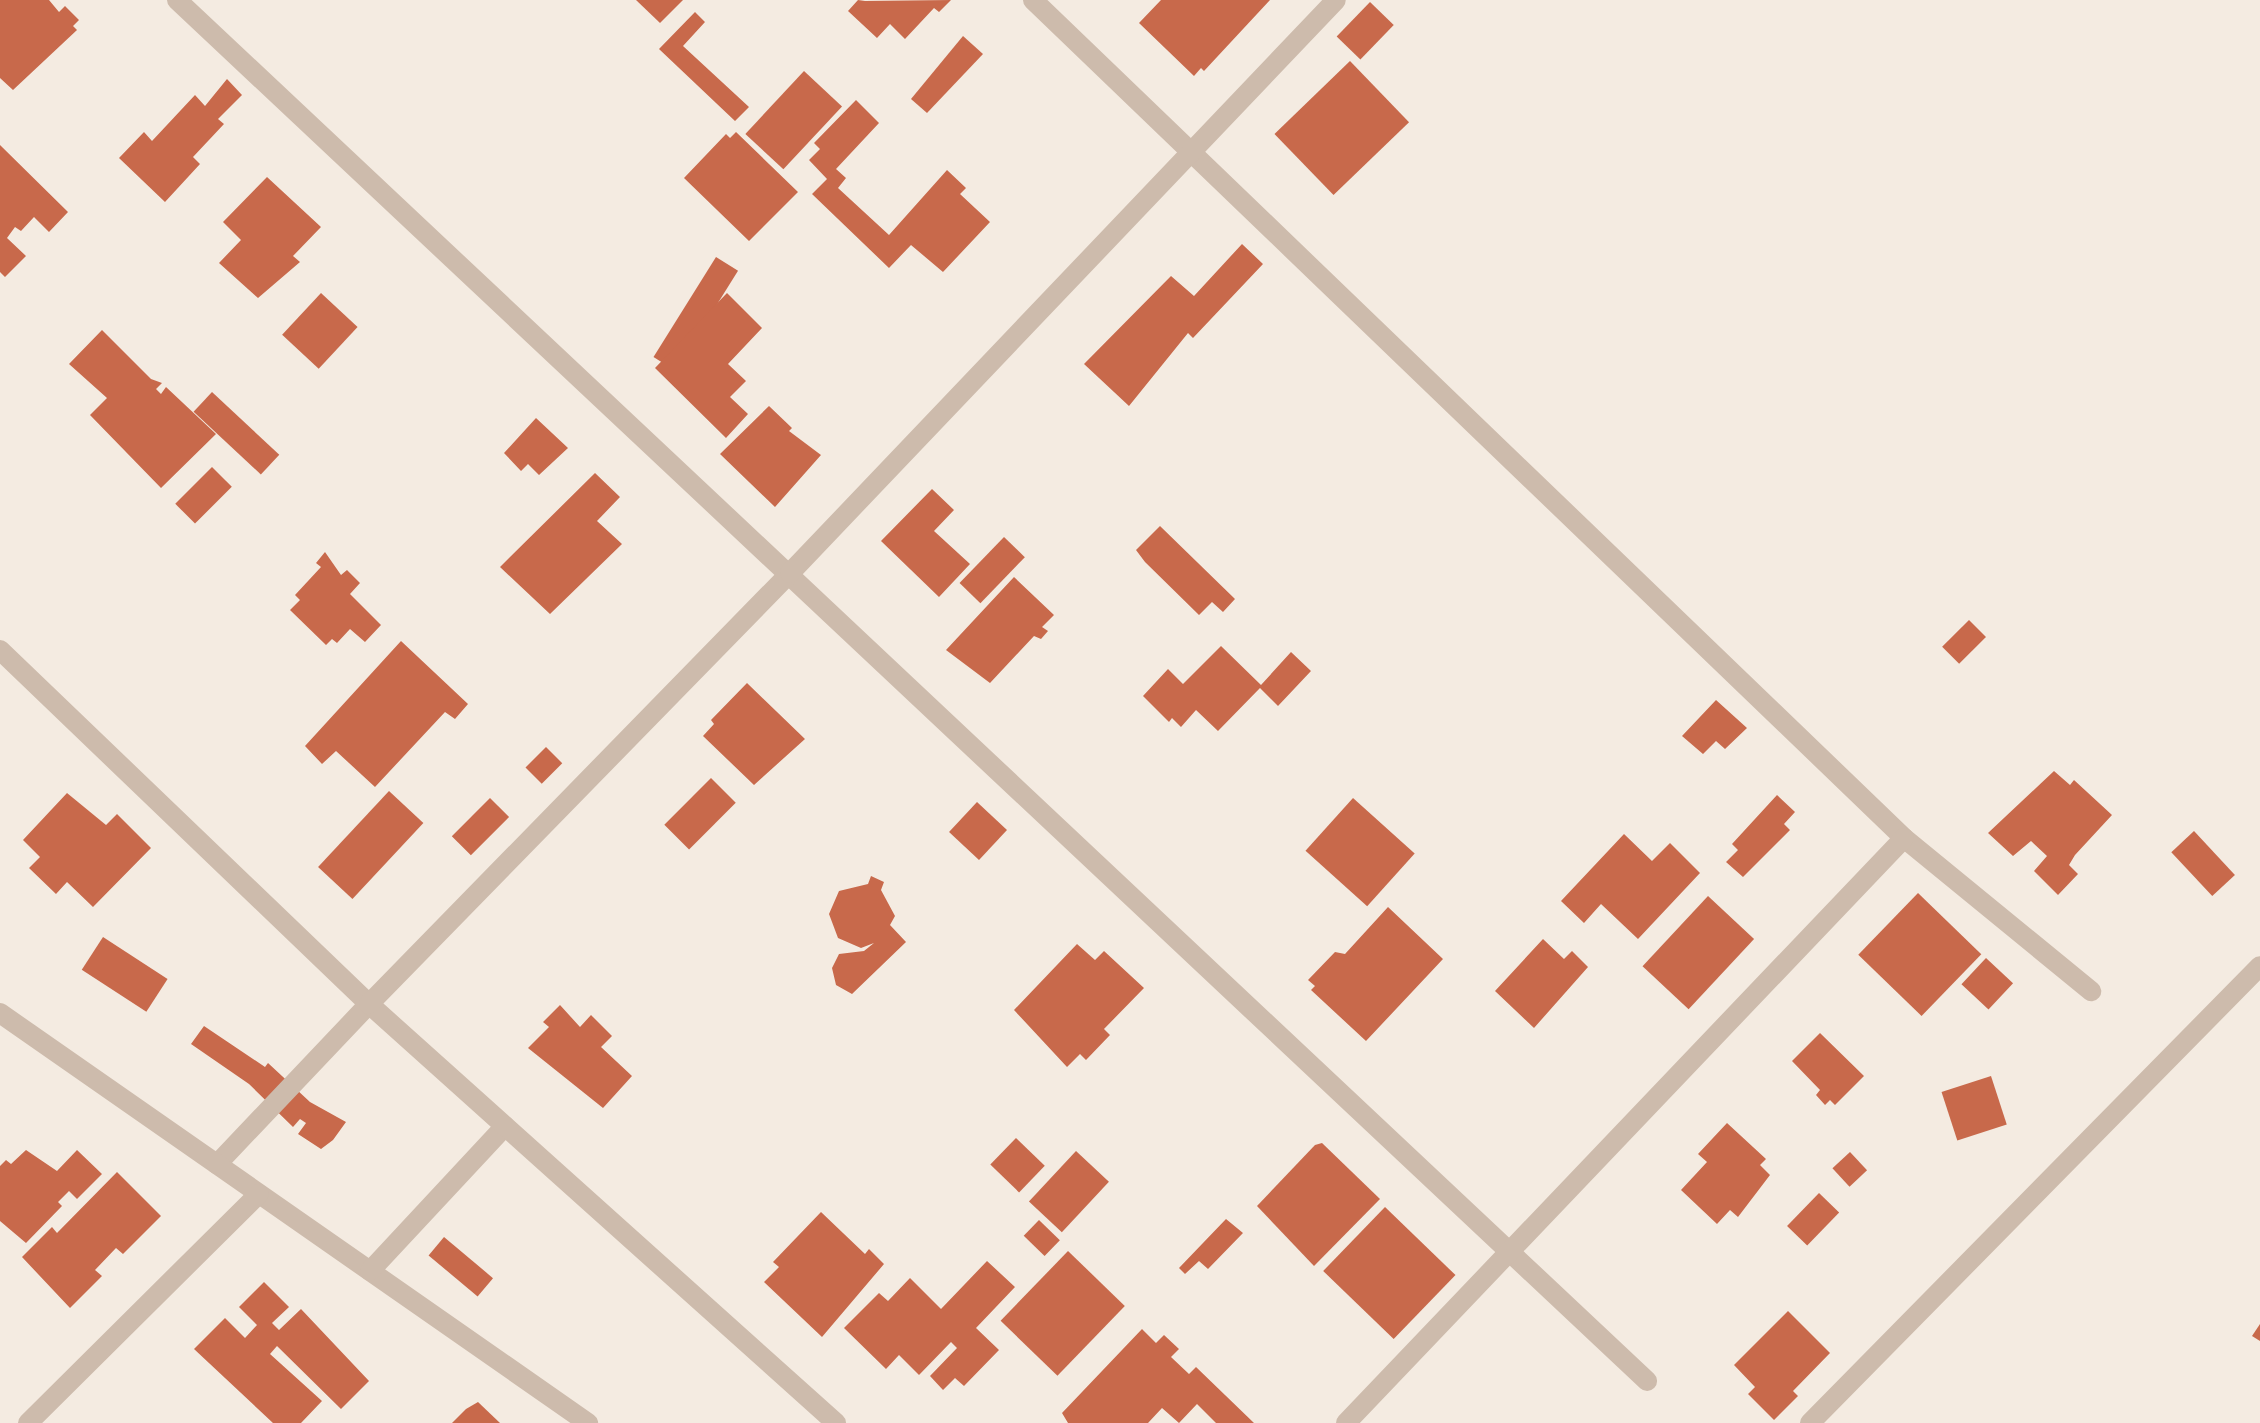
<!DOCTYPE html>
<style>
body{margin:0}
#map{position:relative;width:2260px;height:1423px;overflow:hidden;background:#f4ebe1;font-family:Barlow,sans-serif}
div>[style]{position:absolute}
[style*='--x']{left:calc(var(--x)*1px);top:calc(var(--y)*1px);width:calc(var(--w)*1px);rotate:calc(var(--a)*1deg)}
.building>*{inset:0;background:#c8694b;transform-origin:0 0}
.minor>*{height:20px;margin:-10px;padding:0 10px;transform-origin:10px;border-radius:10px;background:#cdbbac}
span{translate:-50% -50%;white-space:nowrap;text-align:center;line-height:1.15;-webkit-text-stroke:6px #fbf5ee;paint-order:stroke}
</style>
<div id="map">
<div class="building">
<div style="clip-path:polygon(0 0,49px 0,59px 12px,65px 6px,79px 20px,73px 26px,77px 30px,13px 90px,0 78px)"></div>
<div style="clip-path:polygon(636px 0,683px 0,660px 23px)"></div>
<div style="clip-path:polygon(858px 0,865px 1px,951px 0,939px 12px,934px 8px,905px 39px,890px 24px,877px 38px,848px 11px)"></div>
<div style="clip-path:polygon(1161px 0,1270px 0,1204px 71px,1201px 68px,1194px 76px,1139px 23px)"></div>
<div style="left:1370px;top:2px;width:33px;height:48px;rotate:44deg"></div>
<div style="clip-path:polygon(695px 12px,705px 22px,683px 46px,749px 107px,735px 121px,659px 49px)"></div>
<div style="clip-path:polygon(963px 36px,983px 54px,927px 113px,911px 99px)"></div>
<div style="left:1350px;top:61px;width:85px;height:105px;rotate:46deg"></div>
<div style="left:804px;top:71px;width:52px;height:86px;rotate:43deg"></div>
<div style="clip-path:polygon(227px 79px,242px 95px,218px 119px,224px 124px,193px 157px,200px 164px,165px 202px,119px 158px,144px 132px,152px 141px,195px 95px,205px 106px)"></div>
<div style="clip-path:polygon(856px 100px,879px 123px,836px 169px,846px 178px,838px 188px,889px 235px,947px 170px,966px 188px,960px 194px,990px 222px,943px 272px,911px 245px,889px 268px,812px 194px,827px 179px,809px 160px,820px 149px,814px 143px)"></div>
<div style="clip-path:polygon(736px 132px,798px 192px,749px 241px,684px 178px,726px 134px,730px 138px)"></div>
<div style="clip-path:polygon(0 145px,68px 212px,49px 232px,34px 217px,21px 231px,15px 227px,7px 238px,26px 256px,5px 277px,0 272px)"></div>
<div style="clip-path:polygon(267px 177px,321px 227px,293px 256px,300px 262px,258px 298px,219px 263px,241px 240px,223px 222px)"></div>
<div style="clip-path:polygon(1242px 244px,1263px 264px,1193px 338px,1188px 333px,1129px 406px,1084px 364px,1171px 276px,1194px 296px)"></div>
<div style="left:716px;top:257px;width:26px;height:118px;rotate:32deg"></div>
<div style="left:321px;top:293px;width:50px;height:57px;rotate:43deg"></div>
<div style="clip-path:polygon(727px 293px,762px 328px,728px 364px,746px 381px,730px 397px,748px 414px,726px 438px,655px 368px)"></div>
<div style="clip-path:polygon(102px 330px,151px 379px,162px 383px,156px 389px,161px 394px,166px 387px,216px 434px,161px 488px,90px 415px,107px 398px,69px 364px)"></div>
<div style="left:212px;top:392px;width:92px;height:27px;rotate:43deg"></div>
<div style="clip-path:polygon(769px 406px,792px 428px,789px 431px,821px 455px,775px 507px,720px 454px)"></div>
<div style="clip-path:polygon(536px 418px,568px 448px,539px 475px,528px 464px,521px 471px,504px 453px)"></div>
<div style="left:212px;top:467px;width:28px;height:52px;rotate:45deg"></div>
<div style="clip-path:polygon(595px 473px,620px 497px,597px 521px,622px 544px,550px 614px,500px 567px)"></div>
<div style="clip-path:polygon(932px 489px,954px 510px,934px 531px,970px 564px,939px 597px,881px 541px)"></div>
<div style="clip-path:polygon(1160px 526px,1235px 599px,1223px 612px,1212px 602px,1199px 615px,1145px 562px,1136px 550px)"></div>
<div style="left:1004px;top:537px;width:29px;height:64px;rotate:44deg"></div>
<div style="clip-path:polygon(325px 552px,341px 575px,347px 570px,360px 583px,350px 594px,381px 625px,365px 642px,350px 629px,337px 643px,332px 639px,326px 645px,290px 610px,300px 600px,295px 595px,321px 567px,316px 563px)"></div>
<div style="clip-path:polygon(1014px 577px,1054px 615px,1042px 627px,1048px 631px,1041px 639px,1034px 636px,990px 683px,946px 650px)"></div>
<div style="left:1969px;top:620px;width:24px;height:38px;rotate:45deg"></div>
<div style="clip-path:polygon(401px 641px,468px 704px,455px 719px,445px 712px,375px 787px,336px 751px,322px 764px,305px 746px)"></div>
<div style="clip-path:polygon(1221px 646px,1261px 685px,1291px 652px,1311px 671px,1278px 706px,1260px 688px,1218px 731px,1196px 710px,1181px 727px,1172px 718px,1169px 722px,1143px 696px,1168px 669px,1183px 684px)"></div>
<div style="clip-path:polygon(747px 683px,805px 739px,754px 785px,703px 736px,714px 724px,711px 720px)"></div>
<div style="clip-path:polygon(1716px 700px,1747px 728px,1725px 749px,1716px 741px,1703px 754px,1682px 736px)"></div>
<div style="left:546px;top:747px;width:23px;height:29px;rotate:45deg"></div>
<div style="clip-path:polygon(2054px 771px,2070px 785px,2074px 780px,2112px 815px,2075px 855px,2069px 865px,2078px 874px,2058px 895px,2034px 871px,2047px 856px,2031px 841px,2013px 856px,1988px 833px)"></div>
<div style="left:711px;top:778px;width:35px;height:66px;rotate:45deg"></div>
<div style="left:389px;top:791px;width:47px;height:104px;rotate:43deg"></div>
<div style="clip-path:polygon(67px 793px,106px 825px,117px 814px,151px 848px,93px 907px,67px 882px,56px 894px,29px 868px,40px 857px,23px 840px)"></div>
<div style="clip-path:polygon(1777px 795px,1795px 812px,1784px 824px,1790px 830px,1743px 877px,1726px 862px,1738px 850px,1732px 844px)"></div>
<div style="left:490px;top:798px;width:27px;height:54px;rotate:45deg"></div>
<div style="left:1353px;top:798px;width:83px;height:71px;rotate:42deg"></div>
<div style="left:977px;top:802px;width:41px;height:41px;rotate:43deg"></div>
<div style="left:2194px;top:831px;width:60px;height:31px;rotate:47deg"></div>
<div style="clip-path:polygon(1624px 834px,1652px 861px,1670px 843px,1700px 873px,1638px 939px,1601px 904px,1584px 923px,1561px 901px)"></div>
<div style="clip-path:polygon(871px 876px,884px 882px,881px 890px,895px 916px,890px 925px,906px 942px,852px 994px,836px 985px,832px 968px,839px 954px,864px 951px,874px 943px,861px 948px,838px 938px,829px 914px,839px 891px,868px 884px)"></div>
<div style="left:1918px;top:893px;width:88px;height:86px;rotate:44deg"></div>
<div style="left:1708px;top:896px;width:63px;height:96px;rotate:43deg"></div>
<div style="clip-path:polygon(1388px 907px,1443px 959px,1366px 1041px,1311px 990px,1315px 986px,1308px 980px,1335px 952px,1345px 954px)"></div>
<div style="left:103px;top:937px;width:77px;height:39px;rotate:33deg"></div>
<div style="clip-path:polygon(1543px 939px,1564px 959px,1572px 951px,1588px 967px,1534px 1028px,1495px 991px)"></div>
<div style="clip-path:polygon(1077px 944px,1095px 960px,1104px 951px,1144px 988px,1104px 1029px,1110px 1035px,1086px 1060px,1080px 1054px,1067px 1067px,1014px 1010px)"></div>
<div style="left:1986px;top:958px;width:37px;height:36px;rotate:43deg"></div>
<div style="clip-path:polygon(560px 1005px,580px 1027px,591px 1015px,612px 1036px,601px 1047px,632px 1076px,603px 1108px,528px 1048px,549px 1027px,543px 1022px)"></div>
<div style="clip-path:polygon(204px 1026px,265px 1067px,268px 1063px,310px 1102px,346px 1122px,333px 1140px,321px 1149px,298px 1134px,306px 1123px,300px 1119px,293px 1127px,249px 1084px,191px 1044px)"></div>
<div style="clip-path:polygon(1820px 1033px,1864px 1076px,1835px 1105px,1830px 1100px,1825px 1105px,1816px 1095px,1820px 1090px,1792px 1061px)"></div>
<div style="left:1991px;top:1076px;width:51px;height:52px;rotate:72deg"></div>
<div style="clip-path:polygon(1727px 1123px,1766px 1159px,1760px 1165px,1770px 1175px,1738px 1217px,1730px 1210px,1717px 1224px,1681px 1190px,1707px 1162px,1698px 1154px)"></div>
<div style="left:1016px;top:1138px;width:40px;height:37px;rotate:44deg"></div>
<div style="clip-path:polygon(1322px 1143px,1380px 1199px,1314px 1266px,1257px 1206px,1315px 1145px)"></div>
<div style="clip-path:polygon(26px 1150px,57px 1171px,77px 1150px,102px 1174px,77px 1199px,69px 1191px,58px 1202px,62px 1206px,26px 1243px,0 1221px,0 1166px,6px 1160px,11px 1164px)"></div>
<div style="left:1076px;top:1151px;width:45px;height:69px;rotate:43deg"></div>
<div style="left:1850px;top:1152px;width:25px;height:24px;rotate:47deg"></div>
<div style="clip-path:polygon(117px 1172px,161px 1216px,123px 1254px,116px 1248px,95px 1270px,102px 1276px,70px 1308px,22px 1257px,52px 1227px,57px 1233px)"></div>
<div style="left:1819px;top:1193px;width:28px;height:46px;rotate:44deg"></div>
<div style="left:1385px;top:1207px;width:98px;height:89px;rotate:44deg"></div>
<div style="clip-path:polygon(821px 1212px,865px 1254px,869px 1249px,884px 1264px,822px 1337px,764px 1282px,779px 1267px,773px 1262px)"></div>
<div style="clip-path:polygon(1226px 1219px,1243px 1233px,1208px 1269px,1199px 1261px,1185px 1274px,1179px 1268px)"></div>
<div style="left:1039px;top:1220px;width:29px;height:22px;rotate:44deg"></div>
<div style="left:444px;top:1237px;width:64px;height:24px;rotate:40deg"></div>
<div style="left:1068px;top:1251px;width:79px;height:97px;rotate:44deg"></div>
<div style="clip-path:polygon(987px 1261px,1015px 1287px,976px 1328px,999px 1350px,964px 1386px,955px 1378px,943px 1390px,930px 1376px,957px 1348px,951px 1342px,919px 1375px,899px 1355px,886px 1369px,844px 1328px,879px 1293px,888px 1301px,910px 1278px,941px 1309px)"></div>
<div style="clip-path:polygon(264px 1282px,289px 1307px,272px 1323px,279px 1330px,301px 1309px,369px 1381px,341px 1409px,277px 1346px,270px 1354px,322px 1401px,301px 1423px,273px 1423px,194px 1349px,225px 1318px,245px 1338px,257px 1325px,239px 1307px)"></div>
<div style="clip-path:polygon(1788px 1311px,1830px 1353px,1793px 1391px,1798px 1396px,1774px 1420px,1748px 1394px,1755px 1387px,1734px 1365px)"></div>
<div style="clip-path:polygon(2260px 1324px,2260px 1341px,2252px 1336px)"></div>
<div style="clip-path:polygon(1142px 1329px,1156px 1343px,1164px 1335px,1179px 1349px,1171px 1357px,1189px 1374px,1196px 1367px,1254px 1423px,1216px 1423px,1197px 1404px,1179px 1423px,1162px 1408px,1148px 1423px,1068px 1423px,1062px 1413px)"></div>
<div style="clip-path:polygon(478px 1402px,500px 1423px,452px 1423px,466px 1409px)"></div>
</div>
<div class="minor">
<div style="--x:177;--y:0;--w:2017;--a:43.21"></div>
<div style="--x:1033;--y:0;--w:1209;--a:43.89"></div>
<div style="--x:1904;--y:838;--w:242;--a:39.3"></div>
<div style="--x:0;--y:650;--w:511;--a:43.81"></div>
<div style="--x:369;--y:1004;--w:221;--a:133.5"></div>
<div style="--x:0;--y:1013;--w:717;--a:34.89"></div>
<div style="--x:370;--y:1271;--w:198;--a:-47"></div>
<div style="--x:28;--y:1423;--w:325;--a:-44.8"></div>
<div style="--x:836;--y:1423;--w:627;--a:-138.1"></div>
<div style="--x:369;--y:1004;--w:602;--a:-45.67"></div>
<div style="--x:790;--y:573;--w:791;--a:-46.38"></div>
<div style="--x:1346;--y:1423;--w:808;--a:-46.35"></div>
<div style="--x:1810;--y:1423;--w:641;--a:-45.44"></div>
</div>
</div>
